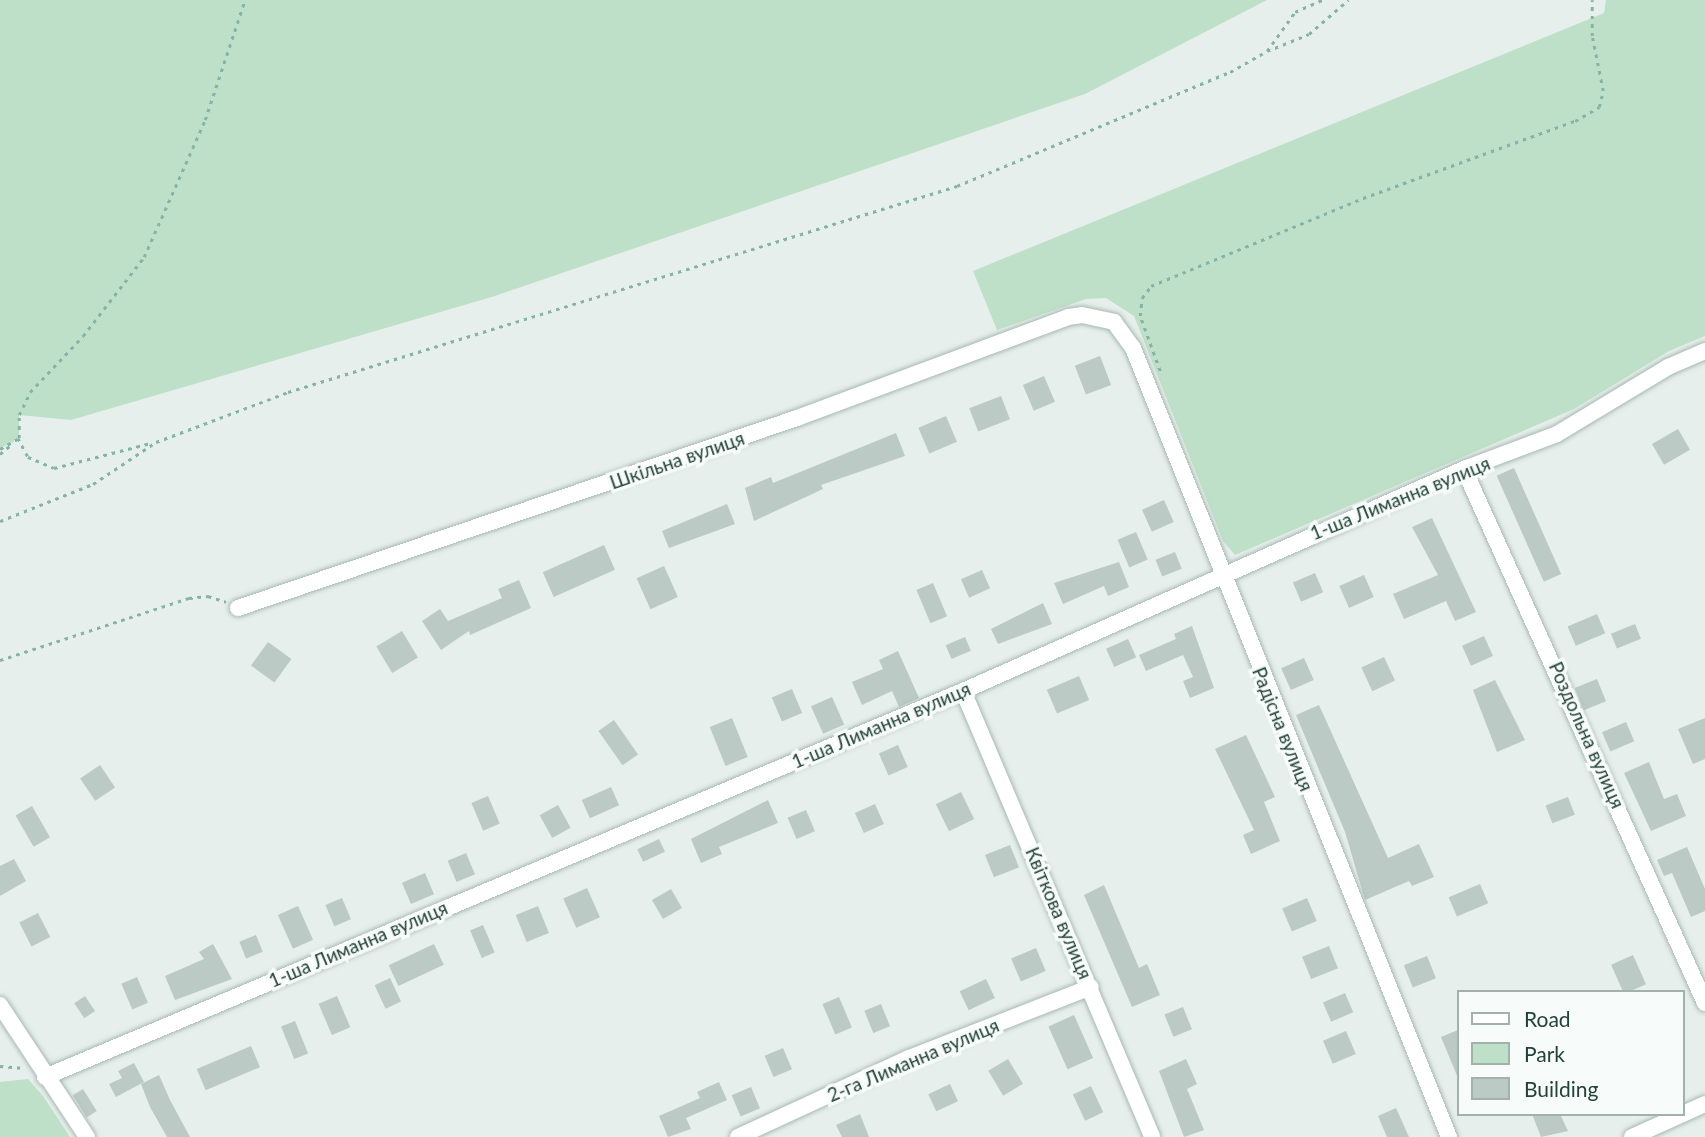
<!DOCTYPE html>
<meta charset="utf-8">
<style>
body{margin:0}
#map{position:relative;width:1705px;height:1137px;overflow:hidden;background:#e6efeb;font-family:Lato,sans-serif}
div>[style]{position:absolute}
[style*='--x']{left:calc(var(--x)*1px);top:calc(var(--y)*1px);width:calc(var(--w)*1px);rotate:calc(var(--a)*1deg)}
.green>*{inset:0;background:#bfe0c8}
.building>*{inset:0;background:#bbcac4;transform-origin:0 0}
.path>*{height:2.5px;margin-top:-1.25px;transform-origin:0;background:repeating-linear-gradient(90deg,#86b3a5 0 3.5px,transparent 0 8.5px)}
.roads{filter:drop-shadow(0 0 2px #a8b8b2) drop-shadow(0 0 2px #a8b8b2)}
.minor>*{height:16px;margin:-8px;padding:0 8px;transform-origin:8px;border-radius:8px;background:#fff}
span{translate:-50% -50%;white-space:nowrap;text-align:center;line-height:1.15;-webkit-text-stroke:7px #f7fbf9;paint-order:stroke}
.street-label{font-size:19px;color:#24423a}
.legend{position:absolute;left:1457px;top:990px;width:228px;height:126px;box-sizing:border-box;background:#f7fbf9;border:2px solid #a3b1ad;margin:0;padding:9px 12px;list-style:none;font-size:21px;color:#24423a}
.legend li{display:flex;align-items:center;gap:14px;height:35px}
.legend b{width:35px;border:2px solid #a3b1ad}
</style>
<div id="map">
<div class="green">
<div style="clip-path:polygon(0 0,1267px 0,1085px 94px,495px 296px,71px 420px,19px 415px,19px 438px,0 449px)"></div>
<div style="clip-path:polygon(1606px 0,1705px 0,1705px 336px,1669px 351px,1574px 409px,1235px 555px,1223px 541px,1134px 316px,1106px 298px,1086px 299px,997px 330px,973px 271px,1604px 13px)"></div>
<div style="clip-path:polygon(28px 1079px,43px 1096px,70px 1137px,0 1137px,0 1082px)"></div>
</div>
<div class="building">
<div style="left:1100px;top:356px;width:31px;height:27px;rotate:69deg"></div>
<div style="left:1044px;top:376px;width:28px;height:23px;rotate:67deg"></div>
<div style="left:1001px;top:396px;width:25px;height:34px;rotate:69deg"></div>
<div style="left:946px;top:416px;width:28px;height:30px;rotate:67deg"></div>
<div style="left:1678px;top:429px;width:24px;height:30px;rotate:60deg"></div>
<div style="clip-path:polygon(896px 433px,905px 456px,821px 485px,823px 489px,754px 521px,745px 488px,771px 477px,773px 483px)"></div>
<div style="left:1514px;top:468px;width:116px;height:19px;rotate:66deg"></div>
<div style="left:1164px;top:500px;width:24px;height:24px;rotate:66deg"></div>
<div style="clip-path:polygon(727px 504px,735px 524px,669px 548px,662px 531px)"></div>
<div style="clip-path:polygon(1432px 518px,1476px 612px,1455px 621px,1446px 601px,1404px 619px,1393px 594px,1438px 575px,1412px 527px)"></div>
<div style="left:1136px;top:532px;width:30px;height:20px;rotate:67deg"></div>
<div style="left:604px;top:545px;width:27px;height:67px;rotate:66deg"></div>
<div style="left:1175px;top:552px;width:18px;height:21px;rotate:68deg"></div>
<div style="clip-path:polygon(1119px 562px,1129px 587px,1108px 596px,1104px 586px,1063px 604px,1054px 583px)"></div>
<div style="left:664px;top:566px;width:34px;height:30px;rotate:66deg"></div>
<div style="left:982px;top:570px;width:20px;height:23px;rotate:66deg"></div>
<div style="left:1315px;top:573px;width:21px;height:24px;rotate:67deg"></div>
<div style="left:1364px;top:575px;width:24px;height:27px;rotate:66deg"></div>
<div style="clip-path:polygon(519px 580px,531px 608px,470px 635px,469px 631px,441px 650px,422px 621px,440px 609px,448px 621px,502px 598px,498px 589px)"></div>
<div style="left:933px;top:583px;width:36px;height:18px;rotate:67deg"></div>
<div style="clip-path:polygon(1043px 603px,1052px 624px,998px 644px,991px 629px)"></div>
<div style="left:1597px;top:614px;width:21px;height:32px;rotate:67deg"></div>
<div style="left:1635px;top:624px;width:16px;height:26px;rotate:68deg"></div>
<div style="clip-path:polygon(1192px 626px,1214px 688px,1190px 698px,1183px 681px,1193px 677px,1183px 655px,1146px 671px,1139px 655px,1176px 639px,1174px 634px)"></div>
<div style="left:402px;top:631px;width:31px;height:30px;rotate:59deg"></div>
<div style="left:1484px;top:636px;width:22px;height:24px;rotate:66deg"></div>
<div style="left:965px;top:637px;width:15px;height:21px;rotate:67deg"></div>
<div style="left:1128px;top:639px;width:20px;height:24px;rotate:66deg"></div>
<div style="left:268px;top:642px;width:29px;height:29px;rotate:36deg"></div>
<div style="clip-path:polygon(898px 651px,919px 698px,899px 707px,892px 691px,862px 705px,852px 682px,883px 669px,879px 660px)"></div>
<div style="left:1384px;top:657px;width:26px;height:25px;rotate:65deg"></div>
<div style="left:1304px;top:658px;width:24px;height:25px;rotate:66deg"></div>
<div style="left:1079px;top:676px;width:26px;height:35px;rotate:67deg"></div>
<div style="left:1597px;top:679px;width:24px;height:24px;rotate:68deg"></div>
<div style="clip-path:polygon(1495px 680px,1525px 740px,1497px 752px,1473px 690px)"></div>
<div style="left:792px;top:689px;width:26px;height:22px;rotate:67deg"></div>
<div style="left:832px;top:697px;width:30px;height:23px;rotate:66deg"></div>
<div style="clip-path:polygon(1319px 705px,1388px 858px,1419px 844px,1434px 877px,1412px 886px,1409px 881px,1365px 900px,1345px 832px,1296px 715px)"></div>
<div style="left:732px;top:718px;width:42px;height:24px;rotate:68deg"></div>
<div style="clip-path:polygon(1705px 718px,1705px 759px,1693px 764px,1678px 729px)"></div>
<div style="left:614px;top:720px;width:42px;height:19px;rotate:55deg"></div>
<div style="left:1626px;top:722px;width:21px;height:26px;rotate:67deg"></div>
<div style="clip-path:polygon(1246px 735px,1275px 797px,1264px 802px,1280px 841px,1251px 854px,1243px 835px,1254px 830px,1215px 749px)"></div>
<div style="left:898px;top:745px;width:24px;height:21px;rotate:66deg"></div>
<div style="clip-path:polygon(1649px 762px,1664px 799px,1677px 794px,1686px 816px,1651px 831px,1624px 773px)"></div>
<div style="left:100px;top:765px;width:27px;height:24px;rotate:56deg"></div>
<div style="left:611px;top:787px;width:20px;height:32px;rotate:66deg"></div>
<div style="left:961px;top:792px;width:30px;height:28px;rotate:64deg"></div>
<div style="left:488px;top:796px;width:30px;height:18px;rotate:67deg"></div>
<div style="left:1568px;top:797px;width:19px;height:24px;rotate:69deg"></div>
<div style="clip-path:polygon(768px 800px,778px 823px,719px 847px,722px 854px,701px 863px,691px 839px)"></div>
<div style="left:875px;top:804px;width:22px;height:22px;rotate:66deg"></div>
<div style="left:558px;top:805px;width:26px;height:21px;rotate:61deg"></div>
<div style="left:32px;top:806px;width:36px;height:19px;rotate:60deg"></div>
<div style="left:806px;top:810px;width:23px;height:20px;rotate:67deg"></div>
<div style="left:659px;top:839px;width:14px;height:24px;rotate:65deg"></div>
<div style="left:1010px;top:845px;width:24px;height:27px;rotate:68deg"></div>
<div style="clip-path:polygon(1687px 847px,1705px 889px,1705px 911px,1691px 917px,1672px 873px,1664px 876px,1657px 860px)"></div>
<div style="left:466px;top:853px;width:23px;height:20px;rotate:67deg"></div>
<div style="clip-path:polygon(14px 859px,26px 881px,0 896px,0 866px)"></div>
<div style="left:425px;top:873px;width:23px;height:25px;rotate:67deg"></div>
<div style="left:1480px;top:884px;width:21px;height:34px;rotate:67deg"></div>
<div style="clip-path:polygon(1104px 885px,1139px 968px,1147px 964px,1160px 995px,1132px 1007px,1084px 895px)"></div>
<div style="left:587px;top:888px;width:32px;height:26px;rotate:66deg"></div>
<div style="left:671px;top:889px;width:22px;height:22px;rotate:60deg"></div>
<div style="left:342px;top:898px;width:23px;height:18px;rotate:67deg"></div>
<div style="left:1307px;top:898px;width:25px;height:27px;rotate:67deg"></div>
<div style="left:298px;top:906px;width:37px;height:22px;rotate:66deg"></div>
<div style="left:538px;top:906px;width:29px;height:24px;rotate:68deg"></div>
<div style="left:38px;top:913px;width:27px;height:21px;rotate:63deg"></div>
<div style="left:483px;top:925px;width:30px;height:14px;rotate:67deg"></div>
<div style="left:256px;top:935px;width:18px;height:18px;rotate:68deg"></div>
<div style="clip-path:polygon(213px 944px,232px 979px,175px 1000px,165px 976px,204px 959px,199px 952px)"></div>
<div style="left:434px;top:944px;width:23px;height:50px;rotate:65deg"></div>
<div style="left:1329px;top:946px;width:24px;height:29px;rotate:68deg"></div>
<div style="left:1036px;top:948px;width:25px;height:27px;rotate:67deg"></div>
<div style="left:1633px;top:955px;width:32px;height:24px;rotate:66deg"></div>
<div style="left:1427px;top:956px;width:24px;height:25px;rotate:68deg"></div>
<div style="left:137px;top:977px;width:28px;height:17px;rotate:67deg"></div>
<div style="left:390px;top:978px;width:26px;height:17px;rotate:65deg"></div>
<div style="left:986px;top:979px;width:21px;height:29px;rotate:65deg"></div>
<div style="left:1345px;top:993px;width:21px;height:24px;rotate:67deg"></div>
<div style="left:85px;top:996px;width:18px;height:13px;rotate:56deg"></div>
<div style="left:337px;top:996px;width:34px;height:20px;rotate:67deg"></div>
<div style="left:839px;top:997px;width:33px;height:18px;rotate:67deg"></div>
<div style="left:881px;top:1004px;width:24px;height:18px;rotate:68deg"></div>
<div style="left:1183px;top:1007px;width:24px;height:20px;rotate:68deg"></div>
<div style="left:1074px;top:1015px;width:47px;height:28px;rotate:66deg"></div>
<div style="left:295px;top:1021px;width:35px;height:15px;rotate:68deg"></div>
<div style="clip-path:polygon(1458px 1030px,1458px 1078px,1441px 1037px)"></div>
<div style="left:1346px;top:1031px;width:25px;height:25px;rotate:67deg"></div>
<div style="left:251px;top:1046px;width:23px;height:59px;rotate:67deg"></div>
<div style="left:783px;top:1048px;width:23px;height:20px;rotate:67deg"></div>
<div style="left:1008px;top:1059px;width:29px;height:23px;rotate:59deg"></div>
<div style="clip-path:polygon(1186px 1059px,1197px 1084px,1187px 1089px,1204px 1130px,1184px 1137px,1159px 1071px)"></div>
<div style="clip-path:polygon(134px 1063px,144px 1082px,116px 1097px,109px 1084px,122px 1078px,118px 1071px)"></div>
<div style="clip-path:polygon(159px 1075px,170px 1100px,190px 1137px,167px 1137px,150px 1107px,141px 1084px)"></div>
<div style="clip-path:polygon(719px 1082px,727px 1100px,686px 1118px,691px 1129px,668px 1137px,659px 1116px,700px 1098px,697px 1092px)"></div>
<div style="left:950px;top:1084px;width:19px;height:24px;rotate:65deg"></div>
<div style="left:1091px;top:1086px;width:29px;height:20px;rotate:65deg"></div>
<div style="left:751px;top:1087px;width:23px;height:21px;rotate:67deg"></div>
<div style="left:83px;top:1089px;width:26px;height:12px;rotate:58deg"></div>
<div style="clip-path:polygon(1396px 1108px,1409px 1137px,1387px 1137px,1378px 1116px)"></div>
<div style="clip-path:polygon(860px 1114px,869px 1137px,842px 1137px,836px 1125px)"></div>
<div style="clip-path:polygon(1532px 1114px,1560px 1114px,1568px 1131px,1541px 1137px)"></div>
</div>
<div class="path">
<div style="--x:1267;--y:51;--w:45;--a:-22"></div>
<div style="--x:1309;--y:34;--w:52;--a:-41.1"></div>
<div style="--x:1160;--y:371;--w:59;--a:-110"></div>
<div style="--x:1140;--y:316;--w:18;--a:-84"></div>
<div style="--x:1142;--y:298;--w:15;--a:-53"></div>
<div style="--x:1151;--y:286;--w:230;--a:-22.5"></div>
<div style="--x:1363;--y:198;--w:226;--a:-20"></div>
<div style="--x:1575;--y:121;--w:28;--a:-30"></div>
<div style="--x:1599;--y:107;--w:16;--a:-76"></div>
<div style="--x:1603;--y:91;--w:56;--a:-101.3"></div>
<div style="--x:1592;--y:36;--w:36;--a:-90"></div>
<div style="--x:18;--y:438;--w:21;--a:62"></div>
<div style="--x:28;--y:457;--w:28;--a:23"></div>
<div style="--x:54;--y:468;--w:100;--a:-14.5"></div>
<div style="--x:0;--y:449;--w:22;--a:-30"></div>
<div style="--x:19;--y:438;--w:23;--a:-90"></div>
<div style="--x:19;--y:415;--w:25;--a:-64"></div>
<div style="--x:30;--y:392;--w:77;--a:-46.6"></div>
<div style="--x:83;--y:336;--w:100;--a:-52.3"></div>
<div style="--x:144;--y:257;--w:150;--a:-66"></div>
<div style="--x:205;--y:120;--w:126;--a:-71.6"></div>
<div style="--x:0;--y:454;--w:17;--a:-40"></div>
<div style="--x:0;--y:521;--w:100;--a:-21.7"></div>
<div style="--x:93;--y:484;--w:76;--a:-33.7"></div>
<div style="--x:156;--y:442;--w:141;--a:-20.7"></div>
<div style="--x:288;--y:392;--w:700;--a:-17.11"></div>
<div style="--x:957;--y:186;--w:296;--a:-22.7"></div>
<div style="--x:1230;--y:72;--w:43;--a:-29.6"></div>
<div style="--x:1267;--y:51;--w:48;--a:-54.3"></div>
<div style="--x:1295;--y:12;--w:30;--a:-24"></div>
<div style="--x:0;--y:660;--w:199;--a:-18.2"></div>
<div style="--x:189;--y:598;--w:19;--a:-6"></div>
<div style="--x:208;--y:596;--w:19;--a:18"></div>
<div style="--x:0;--y:1066;--w:24;--a:5"></div>
</div>
<div class="roads">
<div class="minor">
<div style="--x:1464;--y:469;--w:586;--a:65.71"></div>
<div style="--x:238;--y:608;--w:590;--a:-18.77"></div>
<div style="--x:797;--y:418;--w:289;--a:-20.4"></div>
<div style="--x:1068;--y:317;--w:14;--a:-8"></div>
<div style="--x:1082;--y:315;--w:33;--a:12"></div>
<div style="--x:1114;--y:322;--w:32;--a:54"></div>
<div style="--x:1133;--y:348;--w:850;--a:68.17"></div>
<div style="--x:963;--y:691;--w:484;--a:67"></div>
<div style="--x:0;--y:1005;--w:158;--a:56.6"></div>
<div style="--x:45;--y:1077;--w:996;--a:-22.81"></div>
<div style="--x:963;--y:691;--w:548;--a:-23.9"></div>
<div style="--x:1464;--y:469;--w:99;--a:-20.6"></div>
<div style="--x:1557;--y:434;--w:130;--a:-31.1"></div>
<div style="--x:1668;--y:367;--w:40;--a:-23.4"></div>
<div style="--x:738;--y:1137;--w:188;--a:-24.8"></div>
<div style="--x:909;--y:1058;--w:195;--a:-21.3"></div>
<div style="--x:1632;--y:1137;--w:80;--a:-24.3"></div>
</div>
</div>
<div class="street-label">
<span style="left:677px;top:460px;rotate:-19deg">Шкільна вулиця</span>
<span style="left:1400px;top:498px;rotate:-22deg">1-ша Лиманна вулиця</span>
<span style="left:881px;top:725px;rotate:-23deg">1-ша Лиманна вулиця</span>
<span style="left:1283px;top:729px;rotate:68deg">Радісна вулиця</span>
<span style="left:1587px;top:735px;rotate:66deg">Роздольна вулиця</span>
<span style="left:1059px;top:913px;rotate:67deg">Квіткова вулиця</span>
<span style="left:358px;top:944px;rotate:-23deg">1-ша Лиманна вулиця</span>
<span style="left:913px;top:1060px;rotate:-23deg">2-га Лиманна вулиця</span>
</div>
<ul class="legend">
<li><b style="height:9px;background:#fff"></b>Road</li>
<li><b style="height:19px;background:#bfe0c8"></b>Park</li>
<li><b style="height:19px;background:#bbcac4"></b>Building</li>
</ul>
</div>
